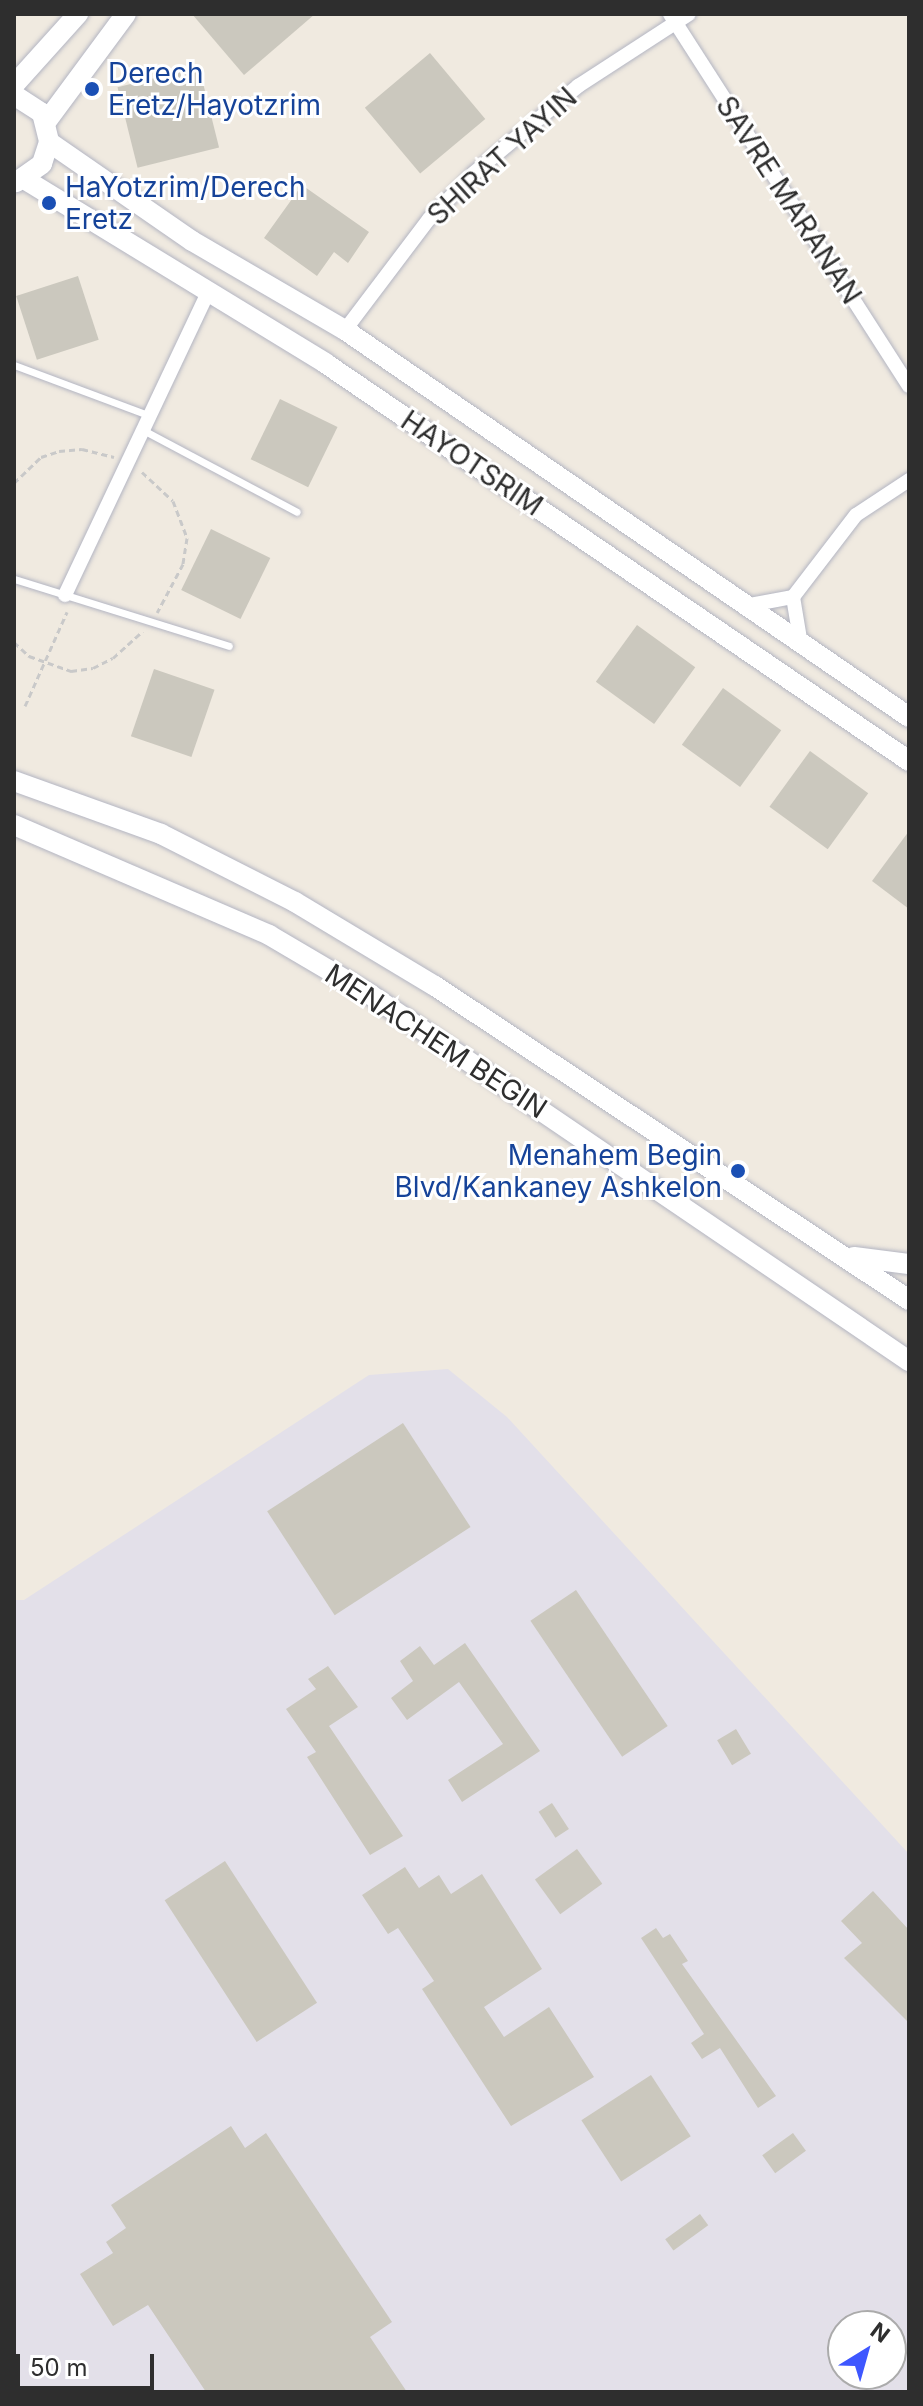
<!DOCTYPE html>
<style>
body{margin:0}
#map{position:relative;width:923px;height:2406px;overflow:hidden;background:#f0eae0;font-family:Inter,sans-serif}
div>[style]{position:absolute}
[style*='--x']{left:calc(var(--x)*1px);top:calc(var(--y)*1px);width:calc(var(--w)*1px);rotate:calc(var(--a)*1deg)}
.industrial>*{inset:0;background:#e3e0e9}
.building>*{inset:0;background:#cbc8be;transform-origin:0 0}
.path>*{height:3px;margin-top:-1.5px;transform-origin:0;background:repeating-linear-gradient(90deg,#c9c9c9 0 6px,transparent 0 10px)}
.roads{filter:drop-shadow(0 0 2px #b3b5c2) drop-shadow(0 0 2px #b3b5c2)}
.lane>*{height:7px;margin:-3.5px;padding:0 3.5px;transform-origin:3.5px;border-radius:3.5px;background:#fff}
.street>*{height:14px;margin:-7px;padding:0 7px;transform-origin:7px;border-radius:7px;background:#fff}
.secondary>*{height:20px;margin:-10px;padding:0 10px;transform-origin:10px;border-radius:10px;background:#fff}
.dots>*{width:22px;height:22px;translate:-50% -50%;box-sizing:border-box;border:4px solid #fff;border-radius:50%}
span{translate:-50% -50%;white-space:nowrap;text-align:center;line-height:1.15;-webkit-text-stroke:6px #fff;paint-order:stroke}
.transit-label{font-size:28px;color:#164399}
.left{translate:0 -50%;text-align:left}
.right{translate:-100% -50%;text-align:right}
.street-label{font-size:28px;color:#2e2e2e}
.frame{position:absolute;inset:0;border:16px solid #2e2e2e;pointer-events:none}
.north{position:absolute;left:827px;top:2310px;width:80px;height:80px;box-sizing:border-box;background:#fff;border:2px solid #ababab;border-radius:50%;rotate:37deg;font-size:22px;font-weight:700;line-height:32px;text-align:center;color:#2e2e2e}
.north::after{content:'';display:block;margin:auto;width:28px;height:36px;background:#3e57ff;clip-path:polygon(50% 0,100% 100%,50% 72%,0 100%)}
.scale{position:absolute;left:16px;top:2354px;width:138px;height:36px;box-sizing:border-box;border:4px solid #2e2e2e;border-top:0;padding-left:10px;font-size:24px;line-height:28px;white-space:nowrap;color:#2e2e2e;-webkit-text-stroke:6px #fff;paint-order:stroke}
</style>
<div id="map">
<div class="industrial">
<div style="clip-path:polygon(evenodd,448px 1369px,507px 1417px,909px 1854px,909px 2392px,14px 2392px,14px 1600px,24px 1600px,369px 1375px,448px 1369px,843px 2326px,891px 2326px,891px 2374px,843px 2374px,843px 2326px)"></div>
</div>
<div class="building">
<div style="clip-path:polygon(192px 14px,315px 14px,244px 75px)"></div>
<div style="left:430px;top:53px;width:86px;height:85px;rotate:50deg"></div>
<div style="left:199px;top:67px;width:83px;height:84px;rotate:76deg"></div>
<div style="clip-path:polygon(302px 185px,369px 232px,348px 263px,334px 252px,317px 276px,264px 238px)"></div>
<div style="left:78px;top:276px;width:67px;height:65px;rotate:72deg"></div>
<div style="left:280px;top:399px;width:64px;height:67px;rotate:26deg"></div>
<div style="left:211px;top:529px;width:66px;height:68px;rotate:26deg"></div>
<div style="left:637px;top:625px;width:72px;height:70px;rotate:36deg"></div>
<div style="left:154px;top:669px;width:64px;height:71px;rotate:19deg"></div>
<div style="left:723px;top:688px;width:72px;height:70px;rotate:36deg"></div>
<div style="left:810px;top:751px;width:72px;height:69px;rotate:36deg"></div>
<div style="clip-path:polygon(909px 831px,909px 909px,872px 881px)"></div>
<div style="left:403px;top:1423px;width:124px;height:162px;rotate:57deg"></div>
<div style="left:576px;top:1590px;width:164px;height:55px;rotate:56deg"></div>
<div style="clip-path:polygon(465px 1643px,540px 1751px,462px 1802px,448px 1780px,503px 1744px,459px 1682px,407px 1720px,391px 1698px,413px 1681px,400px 1661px,420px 1646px,434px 1665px)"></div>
<div style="clip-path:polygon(328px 1666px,358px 1707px,329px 1726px,403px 1836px,370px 1855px,307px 1757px,316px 1752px,286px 1709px,316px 1689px,308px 1679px)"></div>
<div style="left:736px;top:1729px;width:29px;height:22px;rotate:59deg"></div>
<div style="left:552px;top:1803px;width:31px;height:16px;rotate:57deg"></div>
<div style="left:577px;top:1849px;width:43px;height:52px;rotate:54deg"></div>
<div style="left:225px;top:1861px;width:169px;height:72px;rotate:57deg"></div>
<div style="clip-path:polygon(405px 1867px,419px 1888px,439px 1875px,451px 1894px,482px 1874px,542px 1969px,484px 2007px,504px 2037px,549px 2007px,594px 2077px,511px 2126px,422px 1989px,434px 1981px,398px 1928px,388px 1934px,362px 1895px)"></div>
<div style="clip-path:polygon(873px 1891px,909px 1930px,909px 2023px,844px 1958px,862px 1943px,841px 1921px)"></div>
<div style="clip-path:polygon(656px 1928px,663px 1938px,670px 1934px,688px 1961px,682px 1964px,776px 2096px,758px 2108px,720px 2048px,702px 2059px,691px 2043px,704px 2034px,641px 1938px)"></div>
<div style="left:651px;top:2075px;width:73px;height:83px;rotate:57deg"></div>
<div style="clip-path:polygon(231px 2126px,245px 2148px,266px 2133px,392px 2322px,370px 2337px,407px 2392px,206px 2392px,148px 2305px,113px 2326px,80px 2274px,113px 2253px,106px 2242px,126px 2228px,111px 2205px)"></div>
<div style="left:793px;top:2133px;width:22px;height:38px;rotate:54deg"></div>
<div style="left:700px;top:2214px;width:14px;height:43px;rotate:54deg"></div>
</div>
<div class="path">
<div style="--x:142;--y:472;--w:42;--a:43.1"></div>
<div style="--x:173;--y:501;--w:40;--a:69"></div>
<div style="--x:187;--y:538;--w:26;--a:99"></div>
<div style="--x:183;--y:564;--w:55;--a:118"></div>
<div style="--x:14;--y:483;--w:37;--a:-44"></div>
<div style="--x:41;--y:457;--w:19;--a:-18"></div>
<div style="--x:59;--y:451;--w:23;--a:-5"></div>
<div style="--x:82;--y:449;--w:33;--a:14"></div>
<div style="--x:14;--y:642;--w:21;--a:43"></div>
<div style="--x:29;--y:656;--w:45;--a:19.7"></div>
<div style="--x:71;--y:671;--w:22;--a:-8"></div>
<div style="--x:93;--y:668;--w:22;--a:-27"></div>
<div style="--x:113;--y:658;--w:40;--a:-42"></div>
<div style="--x:25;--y:706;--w:103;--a:-65.9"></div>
</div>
<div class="roads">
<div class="lane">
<div style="--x:14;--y:365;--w:143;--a:20.5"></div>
<div style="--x:143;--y:430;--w:174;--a:28"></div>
<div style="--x:14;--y:579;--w:225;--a:17.3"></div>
</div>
<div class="street">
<div style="--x:670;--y:14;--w:442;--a:57.3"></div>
<div style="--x:345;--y:330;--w:139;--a:-52.9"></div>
<div style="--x:429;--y:219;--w:64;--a:-45.6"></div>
<div style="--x:474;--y:173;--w:136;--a:-39.9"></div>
<div style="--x:578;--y:86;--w:132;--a:-33"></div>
<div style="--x:65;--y:595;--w:337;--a:-64.7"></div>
<div style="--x:793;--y:597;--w:103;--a:-52.5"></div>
<div style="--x:856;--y:515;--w:64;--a:-33.4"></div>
<div style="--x:750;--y:605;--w:44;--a:-10.5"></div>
<div style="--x:793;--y:597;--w:43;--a:80.5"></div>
</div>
<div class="secondary">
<div style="--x:14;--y:85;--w:96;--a:-48"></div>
<div style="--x:14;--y:95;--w:33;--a:33"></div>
<div style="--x:42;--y:113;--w:30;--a:76"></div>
<div style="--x:49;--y:142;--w:23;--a:108"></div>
<div style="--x:42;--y:164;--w:32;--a:145"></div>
<div style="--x:46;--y:122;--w:134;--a:-53.5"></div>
<div style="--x:49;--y:142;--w:174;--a:34.7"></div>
<div style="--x:192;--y:241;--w:177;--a:30.2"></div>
<div style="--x:345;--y:330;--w:684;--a:34.46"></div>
<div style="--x:24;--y:179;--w:353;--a:31.4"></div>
<div style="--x:325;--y:363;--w:707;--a:34.27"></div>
<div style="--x:14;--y:781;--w:156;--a:19.8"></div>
<div style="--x:161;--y:834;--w:150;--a:26.9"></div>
<div style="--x:295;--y:902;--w:163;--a:31"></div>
<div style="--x:435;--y:986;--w:569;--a:33.52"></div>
<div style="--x:14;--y:825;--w:278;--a:23.3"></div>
<div style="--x:269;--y:935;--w:118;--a:30.5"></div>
<div style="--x:371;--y:995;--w:651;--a:34.23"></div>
<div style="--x:854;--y:1257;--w:55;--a:7.3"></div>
</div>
</div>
<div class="dots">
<div style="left:92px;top:89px;background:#1a4fb4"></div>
<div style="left:49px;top:203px;background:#1a4fb4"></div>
<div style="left:738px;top:1171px;background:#1a4fb4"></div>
</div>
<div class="transit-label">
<span class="left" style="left:108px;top:89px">Derech<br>Eretz/Hayotzrim</span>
<span class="left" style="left:65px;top:203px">HaYotzrim/Derech<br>Eretz</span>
<span class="right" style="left:722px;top:1171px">Menahem Begin<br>Blvd/Kankaney Ashkelon</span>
</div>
<div class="street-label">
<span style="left:502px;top:156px;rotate:-42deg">SHIRAT YAYIN</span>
<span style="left:789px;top:200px;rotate:57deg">SAVRE MARANAN</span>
<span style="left:472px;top:463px;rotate:34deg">HAYOTSRIM</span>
<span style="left:436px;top:1041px;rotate:33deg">MENACHEM BEGIN</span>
</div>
<div class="frame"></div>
<div class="north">N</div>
<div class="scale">50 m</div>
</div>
